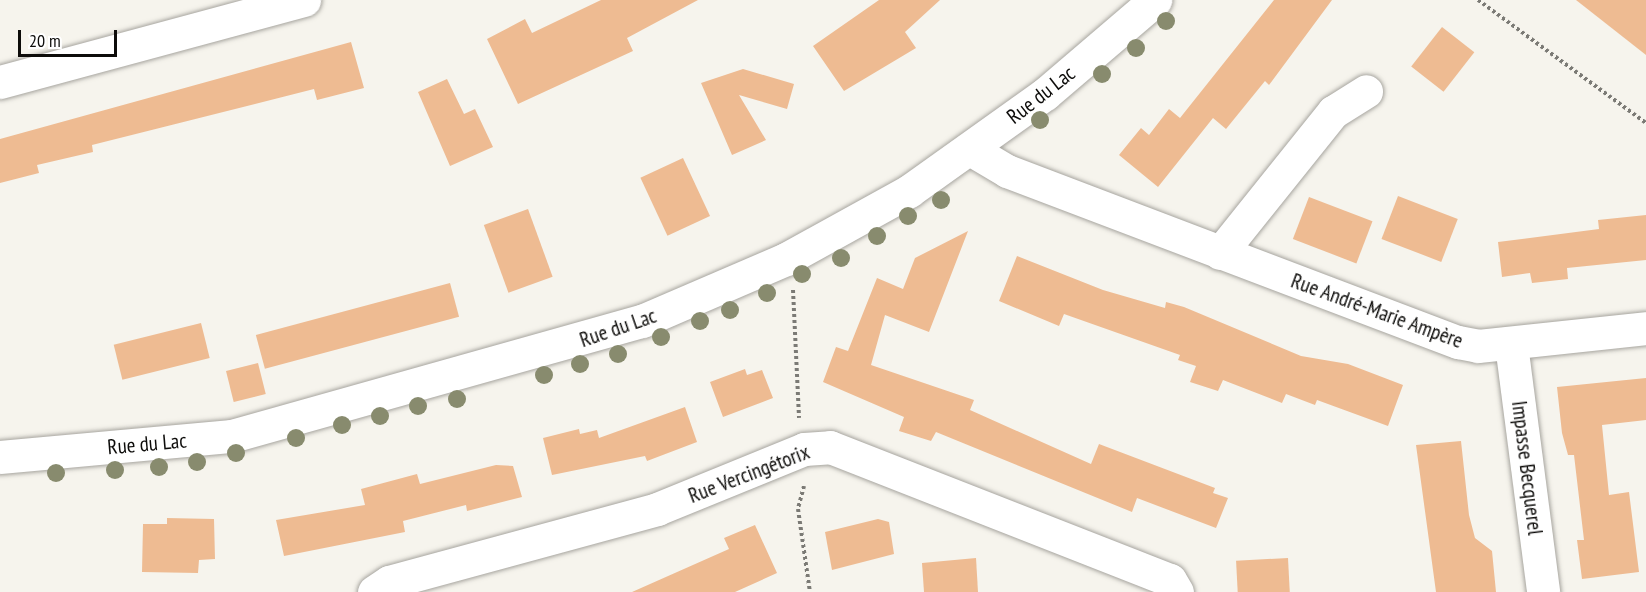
<!DOCTYPE html>
<meta charset="utf-8">
<style>
body{margin:0}
#map{position:relative;width:1646px;height:592px;overflow:hidden;background:#f6f4ed;font-family:"PT Sans Narrow",sans-serif}
div>[style]{position:absolute}
[style*='--x']{left:calc(var(--x)*1px);top:calc(var(--y)*1px);width:calc(var(--w)*1px);rotate:calc(var(--a)*1deg)}
.building>*{inset:0;background:#eebb92;transform-origin:0 0}
.path>*{height:4px;margin-top:-2px;transform-origin:0;background:repeating-linear-gradient(90deg,#7b7a75 0 3px,transparent 0 6px)}
.roads{filter:drop-shadow(0 0 2px #a7a59f) drop-shadow(0 0 2px #a7a59f)}
.minor>*{height:33px;margin:-16.5px;padding:0 16.5px;transform-origin:16.5px;border-radius:16.5px;background:#fff}
.trees>*{width:18px;height:18px;margin:-9px;border-radius:50%;background:#888b6e}
span{translate:-50% -50%;white-space:nowrap;text-align:center;line-height:1.15;-webkit-text-stroke:5px #fff;paint-order:stroke}
.street-label{font-size:21px;color:#0d0c0a}
.scale{position:absolute;left:18px;top:30px;width:99px;height:27px;box-sizing:border-box;border:3px solid #0d0c0a;border-top:0;padding-left:8px;font-size:18px;line-height:21px;white-space:nowrap;color:#0d0c0a;-webkit-text-stroke:4px #fff;paint-order:stroke}
</style>
<div id="map">
<div class="building">
<div style="clip-path:polygon(601px 0,698px 0,627px 38px,633px 51px,518px 104px,487px 39px,525px 19px,532px 33px)"></div>
<div style="clip-path:polygon(879px 0,940px 0,905px 32px,916px 48px,844px 91px,813px 46px)"></div>
<div style="clip-path:polygon(1274px 0,1332px 0,1269px 85px,1265px 81px,1226px 129px,1213px 118px,1158px 187px,1119px 155px,1141px 128px,1149px 135px,1169px 109px,1180px 118px)"></div>
<div style="clip-path:polygon(1576px 0,1646px 0,1646px 55px)"></div>
<div style="left:1442px;top:27px;width:41px;height:50px;rotate:38deg"></div>
<div style="clip-path:polygon(351px 42px,364px 88px,317px 100px,314px 89px,92px 145px,93px 152px,37px 165px,39px 173px,0 183px,0 139px)"></div>
<div style="clip-path:polygon(743px 69px,794px 84px,787px 109px,739px 95px,766px 140px,732px 155px,701px 83px)"></div>
<div style="clip-path:polygon(447px 79px,464px 114px,475px 109px,493px 147px,450px 166px,418px 92px)"></div>
<div style="left:683px;top:158px;width:64px;height:47px;rotate:65deg"></div>
<div style="left:1398px;top:196px;width:64px;height:46px;rotate:21deg"></div>
<div style="left:1309px;top:197px;width:68px;height:45px;rotate:21deg"></div>
<div style="left:528px;top:209px;width:72px;height:47px;rotate:70deg"></div>
<div style="clip-path:polygon(1646px 215px,1646px 260px,1567px 268px,1568px 279px,1532px 283px,1530px 273px,1502px 277px,1498px 242px,1599px 229px,1598px 220px)"></div>
<div style="clip-path:polygon(968px 231px,929px 332px,885px 315px,871px 365px,974px 400px,970px 410px,1091px 464px,1099px 444px,1215px 488px,1213px 493px,1228px 498px,1216px 528px,1137px 498px,1132px 512px,936px 432px,931px 441px,899px 431px,904px 417px,823px 382px,836px 347px,848px 351px,877px 278px,903px 289px,915px 258px)"></div>
<div style="clip-path:polygon(1017px 256px,1103px 290px,1165px 308px,1166px 302px,1184px 307px,1301px 356px,1348px 364px,1403px 385px,1388px 426px,1317px 400px,1315px 405px,1286px 394px,1282px 403px,1223px 380px,1218px 391px,1190px 382px,1196px 366px,1178px 360px,1180px 355px,1064px 314px,1059px 326px,999px 301px)"></div>
<div style="left:450px;top:283px;width:35px;height:201px;rotate:75deg"></div>
<div style="left:201px;top:323px;width:36px;height:90px;rotate:76deg"></div>
<div style="left:258px;top:363px;width:32px;height:33px;rotate:76deg"></div>
<div style="clip-path:polygon(745px 369px,747px 375px,762px 370px,773px 398px,723px 417px,710px 382px)"></div>
<div style="clip-path:polygon(1646px 378px,1646px 420px,1602px 425px,1609px 495px,1629px 492px,1639px 572px,1582px 579px,1577px 540px,1584px 540px,1574px 455px,1568px 455px,1562px 433px,1557px 387px)"></div>
<div style="clip-path:polygon(685px 407px,697px 442px,647px 461px,645px 456px,552px 475px,543px 438px,579px 429px,580px 434px,597px 430px,599px 438px)"></div>
<div style="clip-path:polygon(1461px 441px,1469px 515px,1475px 538px,1492px 551px,1496px 592px,1436px 592px,1416px 445px)"></div>
<div style="clip-path:polygon(496px 465px,513px 466px,522px 497px,467px 511px,466px 505px,403px 521px,405px 532px,284px 556px,276px 520px,365px 505px,361px 489px,417px 474px,420px 484px)"></div>
<div style="clip-path:polygon(167px 518px,214px 519px,215px 559px,199px 560px,198px 573px,142px 572px,143px 524px,167px 524px)"></div>
<div style="clip-path:polygon(878px 519px,889px 522px,894px 554px,832px 570px,825px 532px)"></div>
<div style="clip-path:polygon(755px 525px,777px 573px,735px 592px,632px 592px,729px 549px,724px 538px)"></div>
<div style="clip-path:polygon(976px 558px,978px 592px,924px 592px,922px 563px)"></div>
<div style="left:1288px;top:558px;width:34px;height:52px;rotate:87deg"></div>
</div>
<div class="path">
<div style="--x:1478;--y:0;--w:208;--a:36.2"></div>
<div style="--x:793;--y:290;--w:128;--a:87.3"></div>
<div style="--x:804;--y:486;--w:24;--a:105"></div>
<div style="--x:798;--y:509;--w:84;--a:81.8"></div>
</div>
<div class="roads">
<div class="minor">
<div style="--x:0;--y:82;--w:315;--a:-15.1"></div>
<div style="--x:970;--y:149;--w:43;--a:30.7"></div>
<div style="--x:1007;--y:171;--w:482;--a:20.8"></div>
<div style="--x:1458;--y:342;--w:20;--a:11"></div>
<div style="--x:1478;--y:346;--w:169;--a:-6.1"></div>
<div style="--x:1220;--y:253;--w:181;--a:-51.3"></div>
<div style="--x:1333;--y:112;--w:39;--a:-32"></div>
<div style="--x:1511;--y:344;--w:250;--a:82.6"></div>
<div style="--x:0;--y:457;--w:233;--a:-5.2"></div>
<div style="--x:232;--y:436;--w:426;--a:-15.7"></div>
<div style="--x:642;--y:321;--w:157;--a:-23.3"></div>
<div style="--x:786;--y:259;--w:141;--a:-28.9"></div>
<div style="--x:909;--y:191;--w:167;--a:-35.5"></div>
<div style="--x:1045;--y:94;--w:145;--a:-40.5"></div>
<div style="--x:374;--y:592;--w:18;--a:-34"></div>
<div style="--x:389;--y:582;--w:278;--a:-15.2"></div>
<div style="--x:657;--y:509;--w:159;--a:-22.2"></div>
<div style="--x:804;--y:449;--w:26;--a:-4"></div>
<div style="--x:830;--y:447;--w:365;--a:21.4"></div>
<div style="--x:1170;--y:580;--w:14;--a:60"></div>
</div>
</div>
<div class="trees">
<div style="left:1166px;top:21px"></div>
<div style="left:1136px;top:48px"></div>
<div style="left:1102px;top:74px"></div>
<div style="left:1040px;top:120px"></div>
<div style="left:941px;top:200px"></div>
<div style="left:908px;top:216px"></div>
<div style="left:877px;top:236px"></div>
<div style="left:841px;top:258px"></div>
<div style="left:802px;top:274px"></div>
<div style="left:767px;top:293px"></div>
<div style="left:730px;top:310px"></div>
<div style="left:700px;top:321px"></div>
<div style="left:661px;top:337px"></div>
<div style="left:618px;top:354px"></div>
<div style="left:580px;top:364px"></div>
<div style="left:544px;top:375px"></div>
<div style="left:457px;top:399px"></div>
<div style="left:418px;top:406px"></div>
<div style="left:380px;top:416px"></div>
<div style="left:342px;top:425px"></div>
<div style="left:296px;top:438px"></div>
<div style="left:236px;top:453px"></div>
<div style="left:197px;top:462px"></div>
<div style="left:159px;top:467px"></div>
<div style="left:115px;top:470px"></div>
<div style="left:56px;top:473px"></div>
</div>
<div class="street-label">
<span style="left:1041px;top:95px;rotate:-38deg">Rue du Lac</span>
<span style="left:1377px;top:311px;rotate:20deg">Rue André-Marie Ampère</span>
<span style="left:618px;top:328px;rotate:-19deg">Rue du Lac</span>
<span style="left:147px;top:444px;rotate:-5deg">Rue du Lac</span>
<span style="left:1527px;top:468px;rotate:83deg">Impasse Becquerel</span>
<span style="left:749px;top:474px;rotate:-21deg">Rue Vercingétorix</span>
</div>
<div class="scale">20 m</div>
</div>
